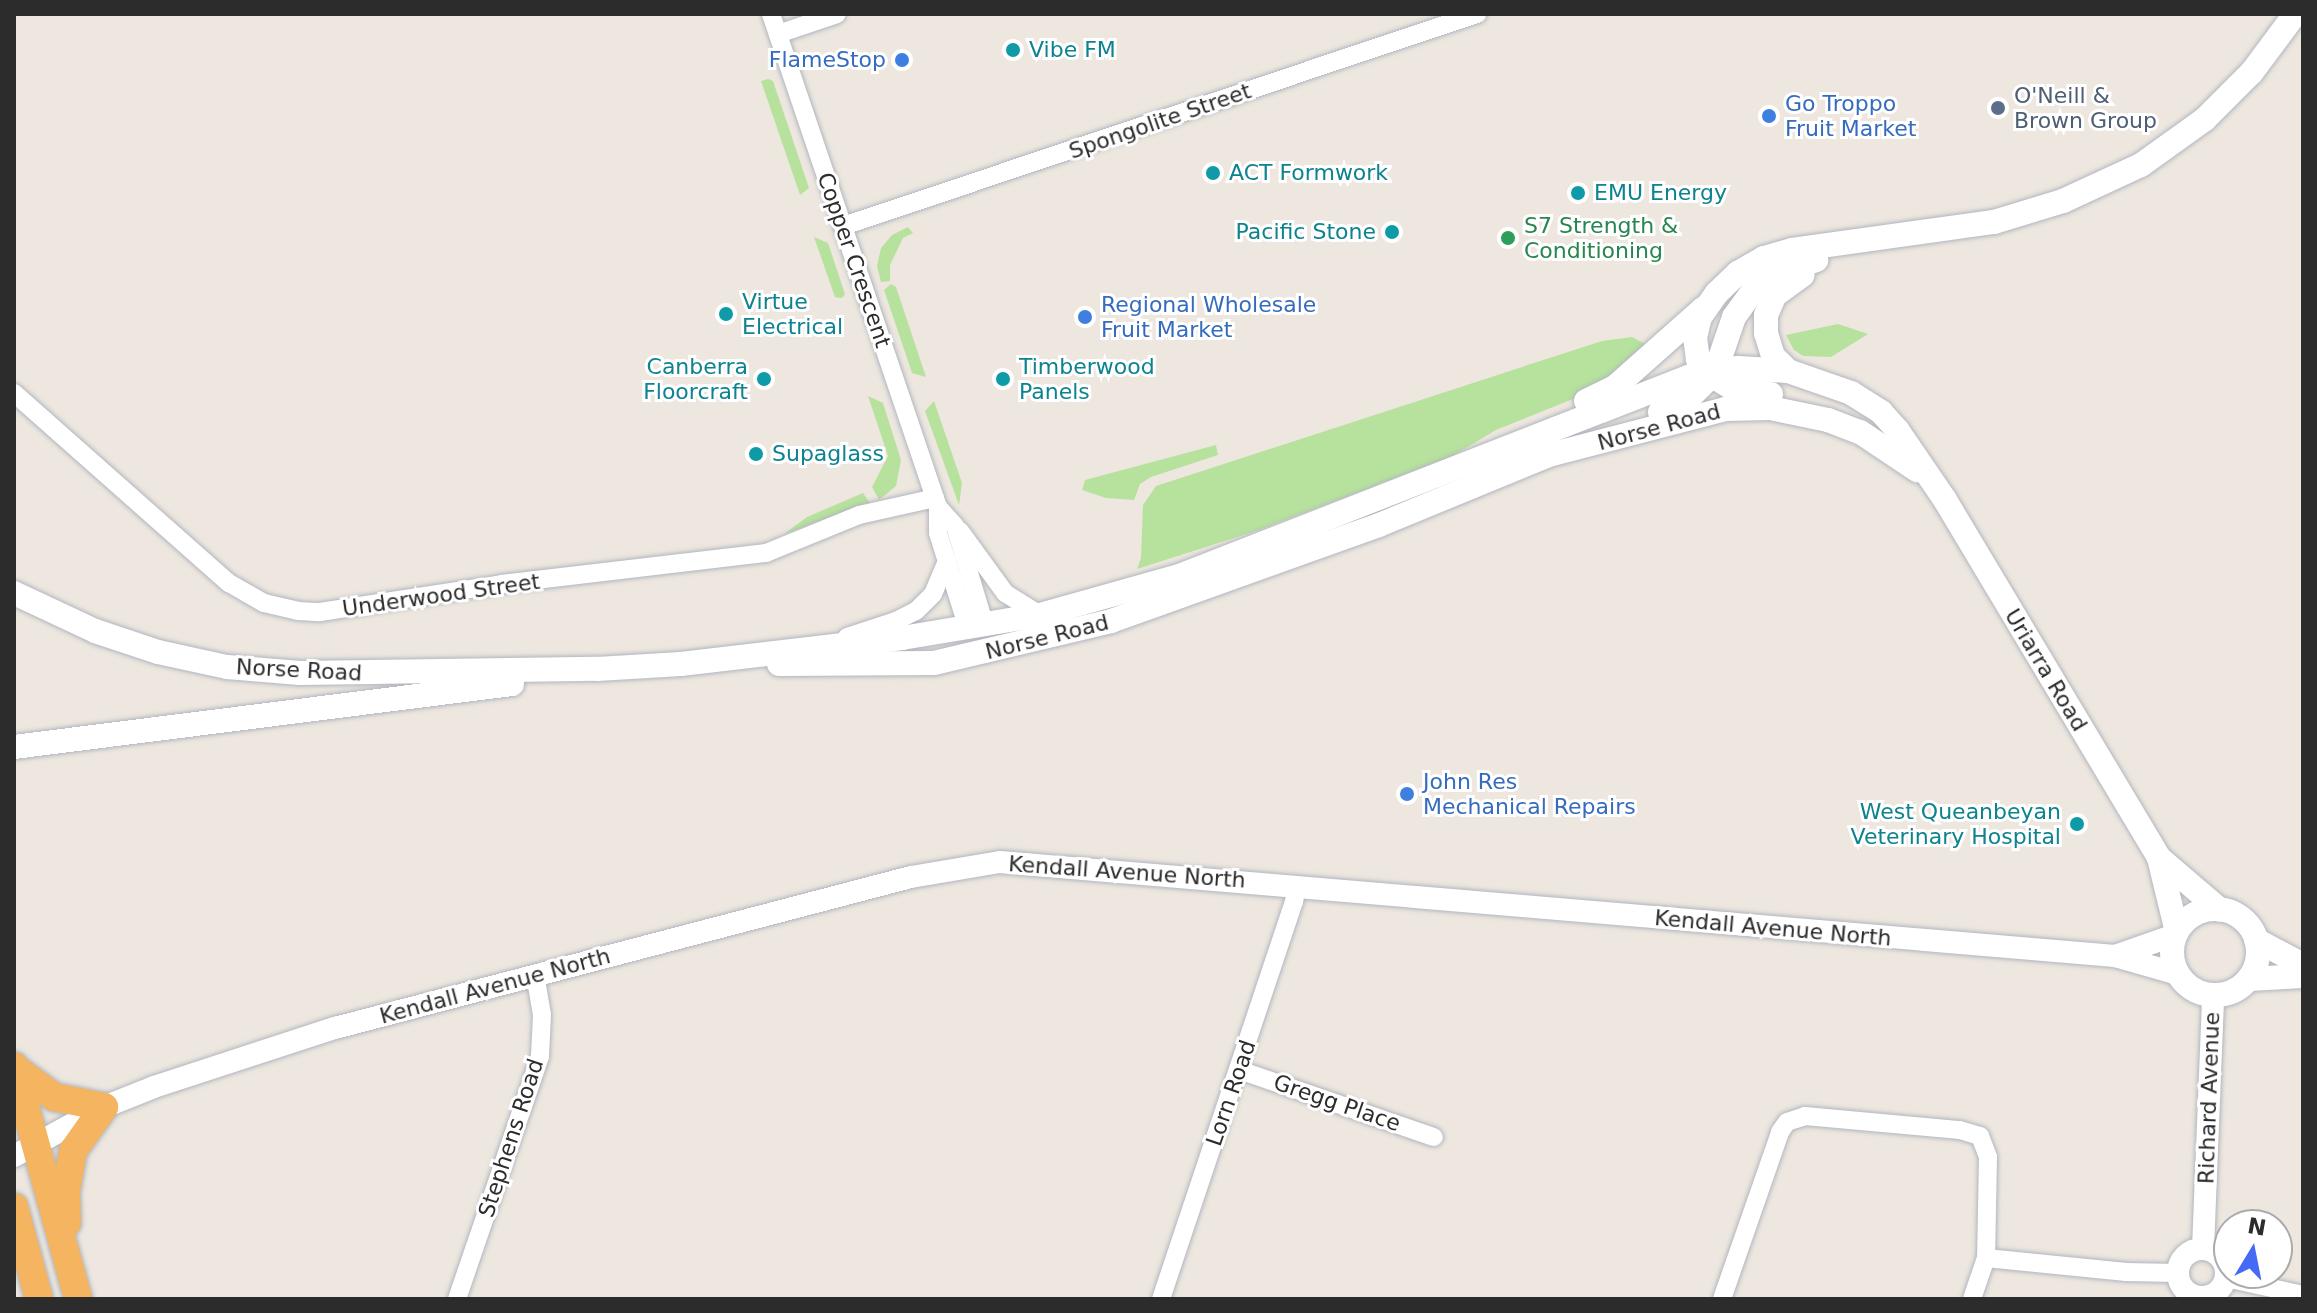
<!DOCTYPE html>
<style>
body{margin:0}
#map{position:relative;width:2317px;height:1313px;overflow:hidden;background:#ede7df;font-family:"DejaVu Sans",sans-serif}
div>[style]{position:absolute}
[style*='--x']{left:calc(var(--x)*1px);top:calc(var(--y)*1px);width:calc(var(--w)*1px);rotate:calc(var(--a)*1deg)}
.green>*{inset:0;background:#b7e29d}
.roads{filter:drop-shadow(0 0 2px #b2b6bf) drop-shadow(0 0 2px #b2b6bf)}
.minor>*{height:18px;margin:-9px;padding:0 9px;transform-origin:9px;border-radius:9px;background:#fff}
.tertiary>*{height:22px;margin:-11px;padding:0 11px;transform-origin:11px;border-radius:11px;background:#fff}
.tertiary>.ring{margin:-11px;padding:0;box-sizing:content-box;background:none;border:22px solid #fff;border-radius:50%}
.secondary>*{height:24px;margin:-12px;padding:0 12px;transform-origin:12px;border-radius:12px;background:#fff}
.secondary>.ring{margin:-12px;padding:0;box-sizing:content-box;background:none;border:24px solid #fff;border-radius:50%}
.trunk>*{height:28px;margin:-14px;padding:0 14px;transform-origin:14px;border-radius:14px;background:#f4b460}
.dots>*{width:22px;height:22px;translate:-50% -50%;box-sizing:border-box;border:4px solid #fff;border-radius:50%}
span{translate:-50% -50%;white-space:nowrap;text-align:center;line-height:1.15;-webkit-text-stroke:6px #fff;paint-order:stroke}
.culture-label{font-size:22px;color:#0d838f}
.left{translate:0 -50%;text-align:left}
.right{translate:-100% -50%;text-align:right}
.shop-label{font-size:22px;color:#366cbe}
.service-label{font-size:22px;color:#4e5e75}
.street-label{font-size:22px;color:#2c2c2c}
.leisure-label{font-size:22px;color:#27864d}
.frame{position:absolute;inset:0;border:16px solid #2c2c2c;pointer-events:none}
.north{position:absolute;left:2213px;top:1209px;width:80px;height:80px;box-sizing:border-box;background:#fff;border:2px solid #ababab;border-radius:50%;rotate:10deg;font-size:22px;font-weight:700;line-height:32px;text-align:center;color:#2c2c2c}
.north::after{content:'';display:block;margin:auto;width:28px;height:36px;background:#446af6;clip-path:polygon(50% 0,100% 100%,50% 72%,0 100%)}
</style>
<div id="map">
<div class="green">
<div style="clip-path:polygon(768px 79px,773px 81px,809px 188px,800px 195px,761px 81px)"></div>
<div style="clip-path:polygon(908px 227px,913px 233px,903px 238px,890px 265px,890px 281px,881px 282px,877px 266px,881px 248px,892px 235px)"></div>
<div style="clip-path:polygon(814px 237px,828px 243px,845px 294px,842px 298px,835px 297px)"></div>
<div style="clip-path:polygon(891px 284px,896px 287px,926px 377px,912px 373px,884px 290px)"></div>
<div style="clip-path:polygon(1838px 324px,1868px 334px,1831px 357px,1803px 356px,1794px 350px,1786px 335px)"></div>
<div style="clip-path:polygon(1632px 337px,1647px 345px,1620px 372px,1578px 397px,1496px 430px,1451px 457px,1259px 530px,1137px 569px,1141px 558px,1143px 505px,1156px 486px,1602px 341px)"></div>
<div style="clip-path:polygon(868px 396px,883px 403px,901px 460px,896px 486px,879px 500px,872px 487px,888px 456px)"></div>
<div style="clip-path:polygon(934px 401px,962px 483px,959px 505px,925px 411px)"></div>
<div style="clip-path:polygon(1216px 445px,1218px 455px,1151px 477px,1140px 484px,1134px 500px,1106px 498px,1082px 490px,1085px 480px)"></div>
<div style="clip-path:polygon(863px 493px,870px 503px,784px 534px,807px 517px)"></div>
</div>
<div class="roads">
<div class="minor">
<div style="--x:771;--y:14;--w:521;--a:71.29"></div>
<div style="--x:938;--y:507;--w:26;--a:90"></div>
<div style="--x:938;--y:533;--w:101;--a:72.6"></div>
<div style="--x:778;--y:34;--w:62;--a:-18.7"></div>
<div style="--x:843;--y:226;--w:669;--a:-18.49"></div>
<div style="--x:14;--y:393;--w:287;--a:41.5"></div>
<div style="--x:229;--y:583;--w:40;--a:29.7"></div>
<div style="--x:264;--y:603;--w:35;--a:13"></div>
<div style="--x:298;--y:611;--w:22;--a:3"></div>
<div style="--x:320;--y:612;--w:184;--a:-8.7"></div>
<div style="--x:502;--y:584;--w:266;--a:-6.7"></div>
<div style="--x:766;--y:553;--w:100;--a:-22.2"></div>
<div style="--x:859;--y:515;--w:78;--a:-12.6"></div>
<div style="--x:938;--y:507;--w:25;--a:48"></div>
<div style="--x:955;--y:526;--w:104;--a:73.3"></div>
<div style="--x:960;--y:531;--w:77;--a:54"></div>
<div style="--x:1005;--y:593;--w:41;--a:32.2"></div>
<div style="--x:847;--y:637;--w:52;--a:-18.1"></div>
<div style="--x:896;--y:621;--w:22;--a:-27"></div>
<div style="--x:916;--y:611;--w:24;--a:-45"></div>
<div style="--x:933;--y:594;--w:36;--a:-67"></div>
<div style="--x:1239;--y:1070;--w:206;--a:19"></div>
<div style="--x:1986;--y:1258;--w:141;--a:5.7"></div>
<div style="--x:2126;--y:1272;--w:52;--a:1.1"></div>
<div style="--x:2226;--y:1278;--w:79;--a:12.4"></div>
<div style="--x:457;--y:1299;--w:257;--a:-71.1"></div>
<div style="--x:540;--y:1056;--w:41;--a:-87.2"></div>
<div style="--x:542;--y:1015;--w:42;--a:-99.7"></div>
<div style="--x:1161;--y:1299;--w:419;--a:-71.5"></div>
<div style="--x:1294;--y:902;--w:17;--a:-80"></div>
<div style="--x:1722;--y:1299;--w:177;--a:-70.8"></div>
<div style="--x:1780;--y:1132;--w:12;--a:-55"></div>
<div style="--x:1787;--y:1122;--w:19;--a:-18"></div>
<div style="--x:1805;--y:1116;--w:156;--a:5.2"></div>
<div style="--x:1960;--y:1130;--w:21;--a:17"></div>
<div style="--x:1980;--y:1136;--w:22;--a:69"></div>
<div style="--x:1988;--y:1157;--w:101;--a:91.1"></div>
<div style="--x:1986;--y:1258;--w:43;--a:108.9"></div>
</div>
<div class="tertiary">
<div style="--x:2115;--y:956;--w:64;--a:-19.3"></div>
<div style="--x:14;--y:1156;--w:102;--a:-28.6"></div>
<div style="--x:104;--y:1107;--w:54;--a:-21.8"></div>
<div style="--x:154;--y:1087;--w:190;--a:-18.1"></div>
<div style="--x:335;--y:1028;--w:595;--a:-14.69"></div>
<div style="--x:911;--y:877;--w:90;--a:-9.6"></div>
<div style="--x:1000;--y:862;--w:1119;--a:4.82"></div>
<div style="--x:2115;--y:956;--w:66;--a:15.9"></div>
<div style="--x:2203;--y:1249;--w:254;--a:-87.7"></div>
<div class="ring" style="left:2178px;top:1249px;width:26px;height:26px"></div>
</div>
<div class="secondary">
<div style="--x:1788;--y:371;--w:21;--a:-135"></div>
<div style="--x:1773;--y:356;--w:24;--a:-107"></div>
<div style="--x:1766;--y:333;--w:18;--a:-90"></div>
<div style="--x:1766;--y:315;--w:22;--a:-66"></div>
<div style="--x:1775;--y:295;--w:34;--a:-36"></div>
<div style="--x:1771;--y:394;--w:39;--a:-171"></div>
<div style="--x:1732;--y:388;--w:25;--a:-148"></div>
<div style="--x:1711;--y:375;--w:21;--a:-129"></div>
<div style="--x:1698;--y:359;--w:21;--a:-98"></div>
<div style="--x:1695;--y:338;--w:22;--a:-77"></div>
<div style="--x:1700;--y:317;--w:29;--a:-55"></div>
<div style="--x:1717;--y:293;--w:29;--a:-44"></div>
<div style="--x:1738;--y:273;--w:30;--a:-30"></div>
<div style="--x:1764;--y:258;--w:29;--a:-16"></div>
<div style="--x:1792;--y:250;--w:204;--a:-7.9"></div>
<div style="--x:1994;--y:222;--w:72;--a:-16.9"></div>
<div style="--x:2063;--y:201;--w:86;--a:-24.8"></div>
<div style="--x:2141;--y:165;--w:79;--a:-35.7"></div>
<div style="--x:2205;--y:119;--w:66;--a:-45"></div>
<div style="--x:2252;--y:72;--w:72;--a:-53.4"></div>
<div style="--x:1586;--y:401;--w:32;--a:-26"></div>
<div style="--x:1615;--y:387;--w:119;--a:-41.6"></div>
<div style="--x:1660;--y:412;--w:28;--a:-23"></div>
<div style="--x:1686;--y:401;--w:28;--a:-45"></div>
<div style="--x:1706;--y:381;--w:27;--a:-59"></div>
<div style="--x:1720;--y:358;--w:43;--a:-71.1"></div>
<div style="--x:1734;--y:317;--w:32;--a:-54"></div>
<div style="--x:1753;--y:291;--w:27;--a:-36"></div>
<div style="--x:1775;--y:275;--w:44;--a:-20.1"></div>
<div style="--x:14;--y:593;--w:89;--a:25.1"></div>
<div style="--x:95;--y:631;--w:66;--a:18.4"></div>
<div style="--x:158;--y:652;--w:71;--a:12.3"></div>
<div style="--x:227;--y:667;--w:73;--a:4.7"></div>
<div style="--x:300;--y:673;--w:297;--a:-0.8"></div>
<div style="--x:597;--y:669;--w:84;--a:-3.4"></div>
<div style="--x:681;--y:664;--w:223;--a:-6.7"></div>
<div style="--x:902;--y:638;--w:140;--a:-9.5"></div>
<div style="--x:1040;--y:615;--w:148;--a:-15.7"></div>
<div style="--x:1182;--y:575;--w:549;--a:-21.37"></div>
<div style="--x:1693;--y:375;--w:46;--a:-8.8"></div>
<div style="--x:1738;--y:368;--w:50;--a:3.4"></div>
<div style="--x:1788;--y:371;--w:67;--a:19.2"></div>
<div style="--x:1851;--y:393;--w:36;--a:32"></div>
<div style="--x:1881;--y:412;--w:25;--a:48"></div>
<div style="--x:1898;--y:431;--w:83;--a:55.7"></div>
<div style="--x:1945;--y:500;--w:417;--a:59.1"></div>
<div style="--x:2159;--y:858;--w:76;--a:76.3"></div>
<div style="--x:779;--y:664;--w:155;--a:-0.4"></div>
<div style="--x:934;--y:663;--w:182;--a:-13.3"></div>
<div style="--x:1111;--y:621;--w:285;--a:-19.7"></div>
<div style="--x:1379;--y:525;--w:184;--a:-22.4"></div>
<div style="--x:1549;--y:455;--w:182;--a:-14.6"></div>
<div style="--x:1725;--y:409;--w:45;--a:-1.3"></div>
<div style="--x:1770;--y:408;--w:59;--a:11.7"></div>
<div style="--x:1828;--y:420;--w:34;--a:21"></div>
<div style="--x:1860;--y:432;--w:69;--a:33.7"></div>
<div style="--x:14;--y:747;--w:502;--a:-7.21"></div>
<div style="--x:2159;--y:858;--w:80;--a:40.4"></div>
<div class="ring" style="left:2172px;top:909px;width:62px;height:62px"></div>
<div style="--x:2256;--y:940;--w:53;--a:28"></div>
<div style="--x:2249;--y:979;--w:54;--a:-3.2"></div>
</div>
<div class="trunk">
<div style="--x:14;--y:1066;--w:242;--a:74.6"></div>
<div style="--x:15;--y:1068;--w:49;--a:36.6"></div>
<div style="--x:54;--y:1097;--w:51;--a:11.3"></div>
<div style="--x:14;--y:1207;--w:95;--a:74.8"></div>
<div style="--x:67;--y:1223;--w:31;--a:-92"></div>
<div style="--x:66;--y:1192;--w:42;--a:-80.3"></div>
<div style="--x:73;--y:1151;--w:54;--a:-54.8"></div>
</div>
</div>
<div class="dots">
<div style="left:1013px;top:50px;background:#0f9aa8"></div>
<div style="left:902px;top:60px;background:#3f7fe0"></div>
<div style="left:1998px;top:108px;background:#5c6f8a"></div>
<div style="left:1769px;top:116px;background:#3f7fe0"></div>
<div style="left:1213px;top:173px;background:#0f9aa8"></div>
<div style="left:1578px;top:193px;background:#0f9aa8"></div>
<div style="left:1392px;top:232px;background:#0f9aa8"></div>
<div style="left:1508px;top:238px;background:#2e9e5b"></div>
<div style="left:726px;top:314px;background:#0f9aa8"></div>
<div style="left:1085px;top:317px;background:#3f7fe0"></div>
<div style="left:764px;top:379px;background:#0f9aa8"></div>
<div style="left:1003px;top:379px;background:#0f9aa8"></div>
<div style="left:756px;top:454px;background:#0f9aa8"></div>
<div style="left:1407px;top:794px;background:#3f7fe0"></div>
<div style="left:2077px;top:824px;background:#0f9aa8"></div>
</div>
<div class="culture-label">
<span class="left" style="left:1029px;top:50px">Vibe FM</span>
<span class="left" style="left:1229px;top:173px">ACT Formwork</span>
<span class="left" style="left:1594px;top:193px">EMU Energy</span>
<span class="right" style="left:1376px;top:232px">Pacific Stone</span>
<span class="left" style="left:742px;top:314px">Virtue<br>Electrical</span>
<span class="right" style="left:748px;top:379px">Canberra<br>Floorcraft</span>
<span class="left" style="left:1019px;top:379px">Timberwood<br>Panels</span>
<span class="left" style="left:772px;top:454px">Supaglass</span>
<span class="right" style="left:2061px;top:824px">West Queanbeyan<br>Veterinary Hospital</span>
</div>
<div class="shop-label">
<span class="right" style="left:886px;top:60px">FlameStop</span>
<span class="left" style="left:1785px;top:116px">Go Troppo<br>Fruit Market</span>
<span class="left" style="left:1101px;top:317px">Regional Wholesale<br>Fruit Market</span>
<span class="left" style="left:1423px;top:794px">John Res<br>Mechanical Repairs</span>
</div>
<div class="service-label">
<span class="left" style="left:2014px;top:108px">O'Neill &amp;<br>Brown Group</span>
</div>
<div class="street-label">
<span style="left:1160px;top:121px;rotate:-19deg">Spongolite Street</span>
<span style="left:854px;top:260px;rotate:71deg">Copper Crescent</span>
<span style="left:1659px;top:427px;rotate:-15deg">Norse Road</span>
<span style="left:441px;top:595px;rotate:-8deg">Underwood Street</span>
<span style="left:1047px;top:637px;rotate:-14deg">Norse Road</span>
<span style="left:299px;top:670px;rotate:3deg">Norse Road</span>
<span style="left:2046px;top:670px;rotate:59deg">Uriarra Road</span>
<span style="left:1127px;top:872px;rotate:4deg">Kendall Avenue North</span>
<span style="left:1773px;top:928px;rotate:5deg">Kendall Avenue North</span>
<span style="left:495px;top:986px;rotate:-15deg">Kendall Avenue North</span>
<span style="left:1231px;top:1093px;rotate:-71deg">Lorn Road</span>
<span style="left:2209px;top:1098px;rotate:-88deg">Richard Avenue</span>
<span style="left:1337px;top:1103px;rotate:19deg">Gregg Place</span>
<span style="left:511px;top:1138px;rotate:-72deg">Stephens Road</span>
</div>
<div class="leisure-label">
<span class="left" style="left:1524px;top:238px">S7 Strength &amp;<br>Conditioning</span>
</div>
<div class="frame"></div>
<div class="north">N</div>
</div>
